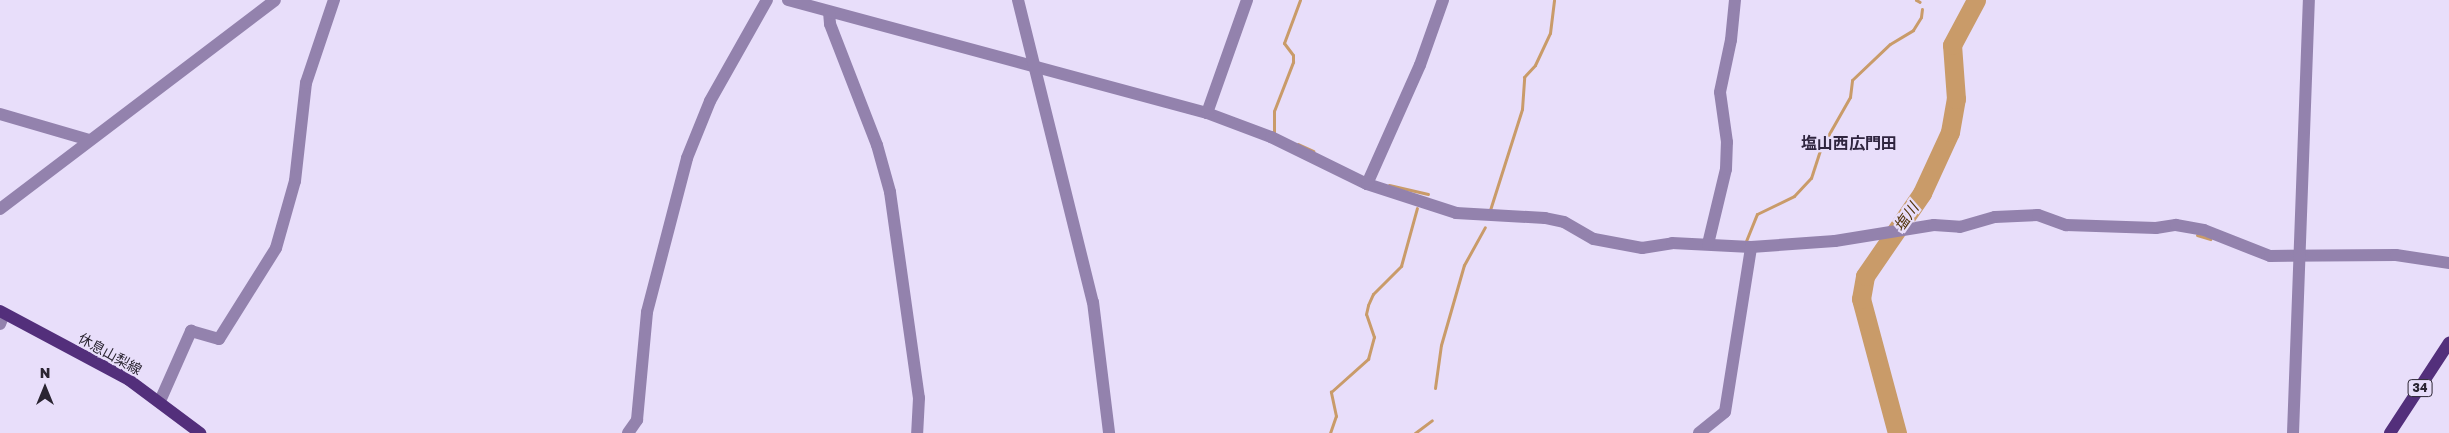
<!DOCTYPE html>
<meta charset="utf-8">
<style>
body{margin:0}
#map{position:relative;width:2449px;height:433px;overflow:hidden;background:#e8defa;font-family:"Golos Text","Noto Sans JP",sans-serif}
div>[style]{position:absolute}
[style*='--x']{left:calc(var(--x)*1px);top:calc(var(--y)*1px);width:calc(var(--w)*1px);rotate:calc(var(--a)*1deg)}
.stream>*{height:3px;margin:-1.5px;padding:0 1.5px;transform-origin:1.5px;border-radius:1.5px;background:#c99b69}
.river>*{height:19px;margin:-9.5px;padding:0 9.5px;transform-origin:9.5px;border-radius:9.5px;background:#c99b69}
.minor>*{height:12px;margin:-6px;padding:0 6px;transform-origin:6px;border-radius:6px;background:#9382ad}
.major>*{height:12px;margin:-6px;padding:0 6px;transform-origin:6px;border-radius:6px;background:#532f7b}
span{translate:-50% -50%;white-space:nowrap;text-align:center;line-height:1.15;-webkit-text-stroke:4.5px #e8defa;paint-order:stroke}
.shield-label span{padding:1px 4px;background:#e8defa;border:1px solid;border-radius:4px;-webkit-text-stroke-width:0}
.shield-label{font-size:12px;color:#2b2532;font-weight:700}
.street-label{font-size:14px;color:#2b2532}
.water-label{font-size:15px;color:#513209;font-style:italic}
.quarter-label{font-size:16px;color:#2f253f;font-weight:700}
.north{position:absolute;left:20px;top:363px;width:50px;height:50px;-webkit-text-stroke:4px #e8defa;paint-order:stroke;rotate:0deg;font-size:14px;font-weight:700;line-height:20px;text-align:center;color:#2b2532}
.north::after{content:'';display:block;margin:auto;width:18px;height:22px;background:#2b2532;clip-path:polygon(50% 0,100% 100%,50% 72%,0 100%)}
</style>
<div id="map">
<div class="stream">
<div style="--x:1916;--y:0;--w:4;--a:27"></div>
<div style="--x:1274;--y:133;--w:22;--a:-90"></div>
<div style="--x:1274;--y:111;--w:53;--a:-68.8"></div>
<div style="--x:1293;--y:62;--w:7;--a:-90"></div>
<div style="--x:1293;--y:55;--w:15;--a:-127"></div>
<div style="--x:1284;--y:43;--w:46;--a:-69.6"></div>
<div style="--x:1298;--y:144;--w:17;--a:25"></div>
<div style="--x:1389;--y:185;--w:40;--a:13"></div>
<div style="--x:1490;--y:210;--w:106;--a:-72.4"></div>
<div style="--x:1522;--y:109;--w:32;--a:-86"></div>
<div style="--x:1524;--y:77;--w:16;--a:-47"></div>
<div style="--x:1535;--y:65;--w:35;--a:-65"></div>
<div style="--x:1550;--y:33;--w:33;--a:-83"></div>
<div style="--x:2197;--y:235;--w:14;--a:17"></div>
<div style="--x:1746;--y:241;--w:29;--a:-68"></div>
<div style="--x:1757;--y:214;--w:41;--a:-25.9"></div>
<div style="--x:1794;--y:196;--w:25;--a:-47"></div>
<div style="--x:1811;--y:178;--w:32;--a:-72"></div>
<div style="--x:1821;--y:148;--w:59;--a:-60.4"></div>
<div style="--x:1850;--y:97;--w:17;--a:-83"></div>
<div style="--x:1852;--y:80;--w:52;--a:-43.5"></div>
<div style="--x:1890;--y:44;--w:27;--a:-31"></div>
<div style="--x:1913;--y:30;--w:15;--a:-58"></div>
<div style="--x:1921;--y:17;--w:8;--a:-83"></div>
<div style="--x:1435;--y:388;--w:43;--a:-82.1"></div>
<div style="--x:1441;--y:345;--w:83;--a:-74"></div>
<div style="--x:1464;--y:265;--w:43;--a:-61.1"></div>
<div style="--x:1330;--y:433;--w:18;--a:-71"></div>
<div style="--x:1336;--y:416;--w:25;--a:-102"></div>
<div style="--x:1331;--y:392;--w:50;--a:-41.7"></div>
<div style="--x:1368;--y:359;--w:23;--a:-75"></div>
<div style="--x:1374;--y:337;--w:24;--a:-109"></div>
<div style="--x:1366;--y:314;--w:9;--a:-77"></div>
<div style="--x:1368;--y:305;--w:12;--a:-66"></div>
<div style="--x:1373;--y:294;--w:40;--a:-45"></div>
<div style="--x:1401;--y:266;--w:60;--a:-74.6"></div>
<div style="--x:1415;--y:433;--w:21;--a:-37"></div>
</div>
<div class="river">
<div style="--x:1897;--y:433;--w:139;--a:-105"></div>
<div style="--x:1861;--y:299;--w:23;--a:-80"></div>
<div style="--x:1865;--y:276;--w:101;--a:-55.5"></div>
<div style="--x:1922;--y:193;--w:67;--a:-65.3"></div>
<div style="--x:1950;--y:132;--w:34;--a:-80"></div>
<div style="--x:1956;--y:99;--w:54;--a:-94.2"></div>
<div style="--x:1952;--y:45;--w:51;--a:-61.9"></div>
</div>
<div class="minor">
<div style="--x:788;--y:0;--w:434;--a:15.1"></div>
<div style="--x:1207;--y:113;--w:68;--a:20.6"></div>
<div style="--x:1271;--y:137;--w:107;--a:26.1"></div>
<div style="--x:1367;--y:184;--w:94;--a:18"></div>
<div style="--x:1456;--y:213;--w:89;--a:3.2"></div>
<div style="--x:1545;--y:218;--w:19;--a:12"></div>
<div style="--x:1564;--y:222;--w:34;--a:30"></div>
<div style="--x:1594;--y:239;--w:49;--a:10.6"></div>
<div style="--x:1642;--y:248;--w:30;--a:-9"></div>
<div style="--x:1672;--y:243;--w:79;--a:2.9"></div>
<div style="--x:1751;--y:247;--w:84;--a:-4.1"></div>
<div style="--x:1835;--y:241;--w:100;--a:-9.2"></div>
<div style="--x:1934;--y:225;--w:26;--a:4"></div>
<div style="--x:1960;--y:227;--w:36;--a:-16"></div>
<div style="--x:1995;--y:217;--w:43;--a:-2.7"></div>
<div style="--x:2038;--y:215;--w:30;--a:20"></div>
<div style="--x:2066;--y:225;--w:90;--a:1.9"></div>
<div style="--x:2156;--y:228;--w:20;--a:-9"></div>
<div style="--x:2176;--y:225;--w:28;--a:10"></div>
<div style="--x:2204;--y:230;--w:71;--a:21.5"></div>
<div style="--x:2270;--y:256;--w:126;--a:-0.5"></div>
<div style="--x:2396;--y:255;--w:54;--a:8.6"></div>
<div style="--x:1018;--y:0;--w:311;--a:76.1"></div>
<div style="--x:1093;--y:302;--w:132;--a:83"></div>
<div style="--x:829;--y:12;--w:12;--a:85"></div>
<div style="--x:830;--y:24;--w:130;--a:68.8"></div>
<div style="--x:877;--y:145;--w:49;--a:74.5"></div>
<div style="--x:890;--y:192;--w:208;--a:82"></div>
<div style="--x:919;--y:398;--w:35;--a:93"></div>
<div style="--x:1207;--y:113;--w:120;--a:-70.5"></div>
<div style="--x:0;--y:114;--w:93;--a:16.3"></div>
<div style="--x:1367;--y:184;--w:130;--a:-66"></div>
<div style="--x:1420;--y:65;--w:69;--a:-70.5"></div>
<div style="--x:0;--y:209;--w:345;--a:-37.2"></div>
<div style="--x:1708;--y:244;--w:77;--a:-76.5"></div>
<div style="--x:1726;--y:169;--w:27;--a:-88"></div>
<div style="--x:1727;--y:142;--w:50;--a:-98"></div>
<div style="--x:1720;--y:92;--w:53;--a:-78.1"></div>
<div style="--x:1731;--y:40;--w:40;--a:-84.3"></div>
<div style="--x:0;--y:324;--w:11;--a:-68"></div>
<div style="--x:160;--y:401;--w:77;--a:-66.1"></div>
<div style="--x:191;--y:331;--w:29;--a:16"></div>
<div style="--x:219;--y:339;--w:107;--a:-57.9"></div>
<div style="--x:276;--y:248;--w:70;--a:-74.2"></div>
<div style="--x:295;--y:181;--w:99;--a:-83.6"></div>
<div style="--x:306;--y:83;--w:88;--a:-71.4"></div>
<div style="--x:628;--y:433;--w:16;--a:-55"></div>
<div style="--x:637;--y:420;--w:108;--a:-84.7"></div>
<div style="--x:647;--y:312;--w:159;--a:-75.4"></div>
<div style="--x:687;--y:158;--w:61;--a:-68"></div>
<div style="--x:710;--y:101;--w:116;--a:-60.6"></div>
<div style="--x:1699;--y:433;--w:33;--a:-39"></div>
<div style="--x:1725;--y:412;--w:167;--a:-81"></div>
<div style="--x:2293;--y:433;--w:433;--a:-87.9"></div>
</div>
<div class="major">
<div style="--x:0;--y:311;--w:146;--a:28.1"></div>
<div style="--x:129;--y:380;--w:89;--a:36.7"></div>
<div style="--x:2390;--y:433;--w:108;--a:-56.8"></div>
</div>
<div class="shield-label">
<span style="left:2420px;top:388px">34</span>
</div>
<div class="street-label">
<span style="left:110px;top:354px;rotate:29deg">休息山梨線</span>
</div>
<div class="water-label">
<span style="left:1906px;top:217px;rotate:-55deg">塩川</span>
</div>
<div class="quarter-label">
<span style="left:1849px;top:143px">塩山西広門田</span>
</div>
<div class="north">N</div>
</div>
